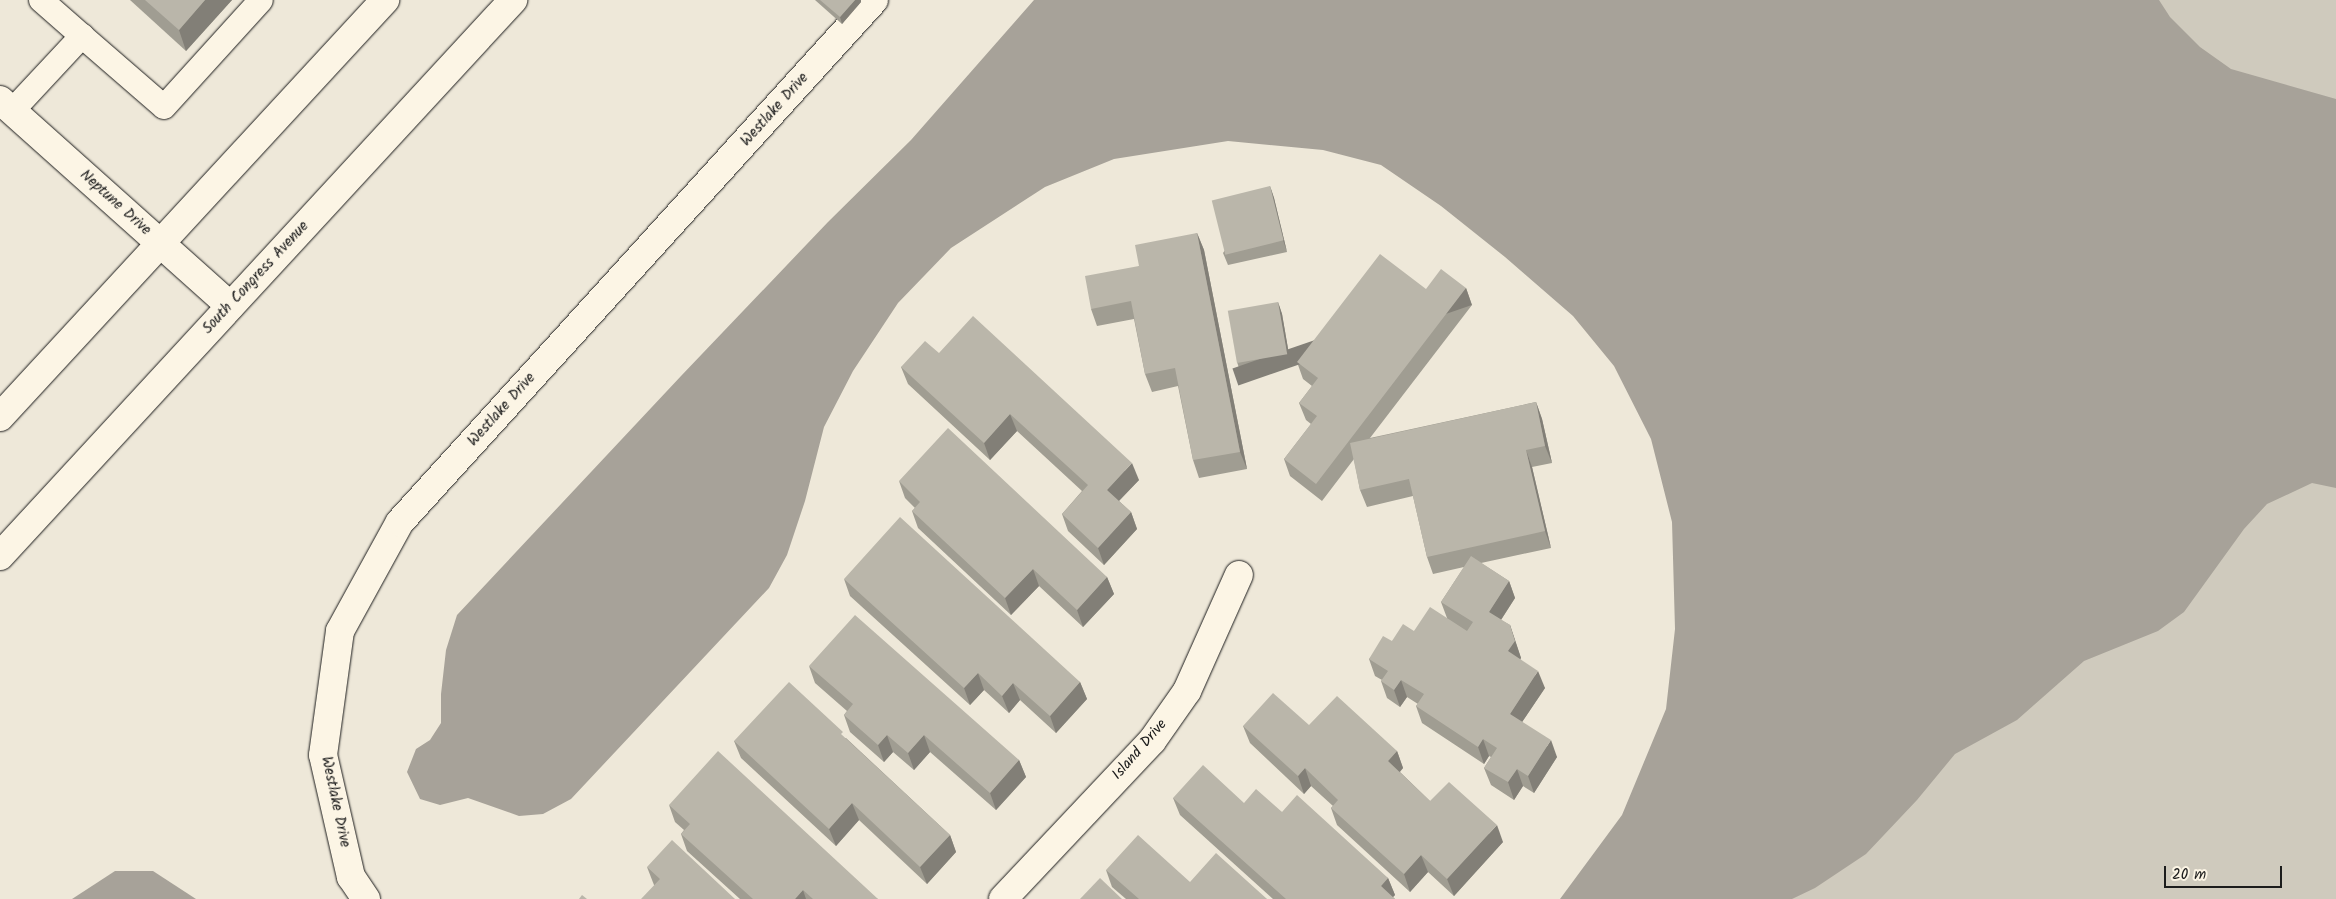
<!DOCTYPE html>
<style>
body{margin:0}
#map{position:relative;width:2336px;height:899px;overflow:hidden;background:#eee8d9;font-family:Kalam,sans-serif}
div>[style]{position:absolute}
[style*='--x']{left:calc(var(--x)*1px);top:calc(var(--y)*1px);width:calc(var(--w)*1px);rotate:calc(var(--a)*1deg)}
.green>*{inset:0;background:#cfcabd}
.water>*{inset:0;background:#a7a299}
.roads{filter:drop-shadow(0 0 1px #1c1c1c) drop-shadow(0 0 1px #1c1c1c)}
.service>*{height:24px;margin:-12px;padding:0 12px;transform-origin:12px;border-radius:12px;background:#fcf5e5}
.minor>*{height:28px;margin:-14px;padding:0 14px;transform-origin:14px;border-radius:14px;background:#fcf5e5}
.secondary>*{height:28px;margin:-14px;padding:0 14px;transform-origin:14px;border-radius:14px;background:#fcf5e5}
.wall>*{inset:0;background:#a09d92}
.shaded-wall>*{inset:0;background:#827f77;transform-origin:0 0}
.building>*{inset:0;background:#bab6aa;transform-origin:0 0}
span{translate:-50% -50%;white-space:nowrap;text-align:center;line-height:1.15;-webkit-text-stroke:4px #fcf5e5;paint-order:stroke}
.street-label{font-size:15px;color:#1c1c1c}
.scale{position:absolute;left:2164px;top:866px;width:118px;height:22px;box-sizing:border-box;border:2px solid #1c1c1c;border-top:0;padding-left:6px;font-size:15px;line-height:18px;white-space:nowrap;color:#1c1c1c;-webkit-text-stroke:4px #fcf5e5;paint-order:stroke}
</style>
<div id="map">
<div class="green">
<div style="clip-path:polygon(1362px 0,2336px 0,2336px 899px,1614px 899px,1860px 639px)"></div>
</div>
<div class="water">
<div style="clip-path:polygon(1034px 0,2159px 0,2170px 17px,2200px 47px,2231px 69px,2336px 99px,2336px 488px,2312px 483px,2267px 504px,2244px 529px,2184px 612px,2158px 631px,2084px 661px,2017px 720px,1955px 754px,1917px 800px,1866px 854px,1815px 888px,1792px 899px,1560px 899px,1622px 815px,1666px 709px,1675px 629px,1672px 522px,1651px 439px,1614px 366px,1573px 316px,1505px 257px,1441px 206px,1381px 165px,1323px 150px,1228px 141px,1114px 159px,1045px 187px,951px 248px,898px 303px,853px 371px,824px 427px,805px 501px,787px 555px,769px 588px,571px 799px,543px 814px,519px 816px,468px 798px,440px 805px,420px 799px,407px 772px,416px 749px,430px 740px,441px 723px,441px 694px,446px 650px,457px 615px,681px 376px,828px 222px,911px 140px)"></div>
<div style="clip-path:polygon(115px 871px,153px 871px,196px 899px,72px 899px)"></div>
</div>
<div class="roads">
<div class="service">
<div style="--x:41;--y:0;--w:55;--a:41.3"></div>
<div style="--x:12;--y:111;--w:103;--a:-47"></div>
<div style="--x:82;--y:36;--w:108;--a:40.9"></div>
<div style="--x:164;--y:107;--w:144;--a:-47.8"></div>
</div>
<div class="minor">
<div style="--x:0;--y:100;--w:309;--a:41.8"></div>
<div style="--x:366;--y:899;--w:27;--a:-124"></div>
<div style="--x:351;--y:877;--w:125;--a:-102.9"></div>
<div style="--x:323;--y:755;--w:125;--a:-82.2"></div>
<div style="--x:340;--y:631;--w:124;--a:-61.2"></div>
<div style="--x:400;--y:522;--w:705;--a:-47.76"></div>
<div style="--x:1003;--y:899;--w:217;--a:-46.7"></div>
<div style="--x:1152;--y:741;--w:61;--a:-55"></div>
<div style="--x:1187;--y:691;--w:127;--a:-65.9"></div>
</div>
<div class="secondary">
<div style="--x:0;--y:417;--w:568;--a:-47.28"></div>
<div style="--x:0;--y:556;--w:757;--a:-47.3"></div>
</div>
</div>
<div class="wall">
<div style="clip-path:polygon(130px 0,232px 0,186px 51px)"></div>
<div style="clip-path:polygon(815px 0,861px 0,861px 2px,842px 24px)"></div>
<div style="clip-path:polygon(1270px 186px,1274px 198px,1287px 252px,1228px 265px,1223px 253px)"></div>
<div style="clip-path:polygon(1197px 233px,1204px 250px,1247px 469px,1199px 478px,1193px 460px,1178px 386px,1152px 392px,1145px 374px,1134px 319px,1097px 326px,1091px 309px,1139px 266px)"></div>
<div style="clip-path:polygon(1466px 288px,1472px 305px,1370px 438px,1536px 402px,1542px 419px,1552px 463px,1532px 467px,1551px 548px,1481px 563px,1509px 581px,1515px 598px,1501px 620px,1510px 625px,1521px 658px,1520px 659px,1545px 688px,1522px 722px,1557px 757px,1534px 793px,1523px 786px,1514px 800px,1491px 785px,1484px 768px,1491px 757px,1489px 756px,1484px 764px,1422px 723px,1416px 706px,1418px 704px,1407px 697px,1400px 707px,1387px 698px,1381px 681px,1382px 680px,1375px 676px,1369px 659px,1392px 641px,1414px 631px,1447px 618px,1441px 602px,1464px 567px,1433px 574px,1427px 557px,1413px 496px,1367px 507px,1360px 490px,1354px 459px,1322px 501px,1290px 476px,1284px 459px,1311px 424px,1306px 420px,1299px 403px,1312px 386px,1303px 379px,1297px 362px,1426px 289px)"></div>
<div style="clip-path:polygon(1278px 302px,1282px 314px,1291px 366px,1241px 374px,1237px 362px)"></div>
<div style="clip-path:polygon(939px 353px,1139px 480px,1119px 501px,1131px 512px,1137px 529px,1104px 565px,1068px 531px,1062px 514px,1082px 491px,1017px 431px,990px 460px,908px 384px,901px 367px)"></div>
<div style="clip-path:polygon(899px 481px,1107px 577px,1114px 594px,1083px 627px,1039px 586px,1011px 615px,918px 528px,912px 511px,915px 508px,905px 498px)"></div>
<div style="clip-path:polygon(844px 579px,1080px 682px,1087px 699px,1056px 733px,1020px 700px,1009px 713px,984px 690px,970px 705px,850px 596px)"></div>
<div style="clip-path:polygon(809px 666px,1019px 760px,1026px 777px,996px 810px,930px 752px,914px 770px,893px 752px,884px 762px,850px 732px,844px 715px,847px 711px,815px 683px)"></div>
<div style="clip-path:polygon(1309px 725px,1397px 751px,1403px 768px,1400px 772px,1430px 801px,1503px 842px,1454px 896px,1428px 872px,1410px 892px,1337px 825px,1331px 808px,1333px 806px,1311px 786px,1304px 794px,1250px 743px,1243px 726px)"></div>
<div style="clip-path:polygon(846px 738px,950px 835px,956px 852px,927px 884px,859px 820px,836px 846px,741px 758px,734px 741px)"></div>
<div style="clip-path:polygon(1173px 798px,1244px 803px,1282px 812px,1388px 878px,1395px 895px,1393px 897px,1395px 899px,1273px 899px,1180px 815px)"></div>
<div style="clip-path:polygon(669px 805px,878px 899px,740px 899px,687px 851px,681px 834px,684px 830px,675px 822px)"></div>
<div style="clip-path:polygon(647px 867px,735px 899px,654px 885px)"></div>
<div style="clip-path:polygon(1106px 870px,1190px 882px,1267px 899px,1126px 899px,1112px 887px)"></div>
</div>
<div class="shaded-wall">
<div style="clip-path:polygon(205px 0,232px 0,186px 51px,179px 30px)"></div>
<div style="clip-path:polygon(855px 0,861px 0,861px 2px,842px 24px,840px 17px)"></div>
<div style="clip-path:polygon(1270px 186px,1274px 198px,1287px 252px,1283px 240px)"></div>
<div style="clip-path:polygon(1197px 233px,1204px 250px,1247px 469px,1240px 452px)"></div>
<div style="left:1466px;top:288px;width:18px;height:247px;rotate:71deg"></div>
<div style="clip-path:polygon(1278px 302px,1282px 314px,1291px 366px,1287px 354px)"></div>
<div style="clip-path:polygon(1536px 402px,1542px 419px,1552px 463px,1545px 446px)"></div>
<div style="clip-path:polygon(1010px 414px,1017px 431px,990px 460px,984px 443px)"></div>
<div style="clip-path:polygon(1526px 450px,1532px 467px,1551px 548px,1545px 531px)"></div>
<div style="clip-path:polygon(1132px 463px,1139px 480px,1113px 507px,1107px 490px)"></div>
<div style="clip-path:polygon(1131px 512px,1137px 529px,1104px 565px,1098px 548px)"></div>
<div style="clip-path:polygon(1033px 569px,1039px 586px,1011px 615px,1005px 598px)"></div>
<div style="clip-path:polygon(1107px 577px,1114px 594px,1083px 627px,1077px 610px)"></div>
<div style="clip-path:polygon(1509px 581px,1515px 598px,1495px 629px,1489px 612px)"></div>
<div style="clip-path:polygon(1510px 625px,1521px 658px,1514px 668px,1508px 651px)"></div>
<div style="clip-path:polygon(1538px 671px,1545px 688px,1516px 731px,1510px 714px)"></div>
<div style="clip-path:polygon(978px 673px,984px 690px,970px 705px,964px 688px)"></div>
<div style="clip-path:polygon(1401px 680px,1407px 697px,1400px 707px,1394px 690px)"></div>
<div style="clip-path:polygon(1080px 682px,1087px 699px,1056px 733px,1050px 716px)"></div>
<div style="clip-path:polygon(1013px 683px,1020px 700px,1009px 713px,1002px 696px)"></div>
<div style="clip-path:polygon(887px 735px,893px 752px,884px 762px,878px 745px)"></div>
<div style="clip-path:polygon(924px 735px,930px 752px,914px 770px,908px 753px)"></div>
<div style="clip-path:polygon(1483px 739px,1489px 756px,1484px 764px,1478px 747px)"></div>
<div style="clip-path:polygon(1551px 740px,1557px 757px,1534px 793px,1528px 776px)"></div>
<div style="clip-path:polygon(1397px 751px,1403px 768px,1394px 778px,1388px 761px)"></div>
<div style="clip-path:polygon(1019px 760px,1026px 777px,996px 810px,990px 793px)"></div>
<div style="clip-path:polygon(1305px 768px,1311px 786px,1304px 794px,1298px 776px)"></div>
<div style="clip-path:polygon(1517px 769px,1523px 786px,1514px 800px,1508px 782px)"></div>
<div style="clip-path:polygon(852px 803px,859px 820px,836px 846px,829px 829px)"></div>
<div style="clip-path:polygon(1497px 825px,1503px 842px,1454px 896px,1447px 879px)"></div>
<div style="clip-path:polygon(950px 835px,956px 852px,927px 884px,920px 867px)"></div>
<div style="clip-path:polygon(1421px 855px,1428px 872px,1410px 892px,1404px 874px)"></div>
<div style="clip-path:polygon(1388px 878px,1395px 895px,1391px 899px,1381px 886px)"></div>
<div style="clip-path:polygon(803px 890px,806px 899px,795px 899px)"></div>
</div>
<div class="building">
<div style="clip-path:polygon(145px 0,205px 0,179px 30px)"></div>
<div style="clip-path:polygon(820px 0,855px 0,840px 17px)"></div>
<div style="left:1270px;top:186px;width:56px;height:60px;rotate:76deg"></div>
<div style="clip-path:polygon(1197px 233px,1240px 452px,1193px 460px,1175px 368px,1145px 374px,1131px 301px,1091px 309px,1085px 276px,1139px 266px,1135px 245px)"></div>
<div style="clip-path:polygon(1380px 254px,1426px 289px,1441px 269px,1466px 288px,1316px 484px,1284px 459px,1317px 416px,1299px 403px,1318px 378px,1297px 362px)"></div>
<div style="left:1278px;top:302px;width:53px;height:51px;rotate:80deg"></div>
<div style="clip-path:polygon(973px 316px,1132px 463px,1107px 490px,1131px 512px,1098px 548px,1062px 514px,1088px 485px,1010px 414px,984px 443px,901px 367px,925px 341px,939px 353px)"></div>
<div style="clip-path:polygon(1536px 402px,1545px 446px,1526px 450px,1545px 531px,1427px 557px,1409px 479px,1360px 490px,1350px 443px)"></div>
<div style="clip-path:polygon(948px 428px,1107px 577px,1077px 610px,1033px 569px,1005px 598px,912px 511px,920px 502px,899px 481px)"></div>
<div style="clip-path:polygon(900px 517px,1080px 682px,1050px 716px,1013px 683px,1002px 696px,978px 673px,964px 688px,844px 579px)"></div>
<div style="clip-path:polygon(1471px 556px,1509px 581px,1489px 612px,1510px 625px,1515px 641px,1508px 651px,1538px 671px,1510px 714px,1551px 740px,1528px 776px,1517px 769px,1508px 782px,1484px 768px,1497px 748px,1483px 739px,1478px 747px,1416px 706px,1424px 694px,1401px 680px,1394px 690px,1381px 681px,1388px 671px,1369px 659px,1383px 636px,1392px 641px,1403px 624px,1414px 631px,1430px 607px,1467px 631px,1473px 622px,1441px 602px)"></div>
<div style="clip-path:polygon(855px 615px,1019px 760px,990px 793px,924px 735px,908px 753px,887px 735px,878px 745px,844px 715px,853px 704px,809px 666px)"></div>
<div style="clip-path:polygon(789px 682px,843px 732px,841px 734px,950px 835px,920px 867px,852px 803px,829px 829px,734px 741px)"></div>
<div style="clip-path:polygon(1273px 693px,1309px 725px,1337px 696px,1397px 751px,1388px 761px,1430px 801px,1449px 782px,1497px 825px,1447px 879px,1421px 855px,1404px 874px,1331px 808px,1338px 800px,1305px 768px,1298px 776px,1243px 726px)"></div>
<div style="clip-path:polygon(718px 751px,878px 899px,813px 899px,803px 890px,795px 899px,753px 899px,681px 834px,690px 824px,669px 805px)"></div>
<div style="clip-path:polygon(1203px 765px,1244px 803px,1256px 789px,1282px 812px,1297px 795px,1388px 878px,1381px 886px,1395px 899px,1286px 899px,1173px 798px)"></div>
<div style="clip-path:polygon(1138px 835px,1190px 882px,1216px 853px,1267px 899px,1139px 899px,1106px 870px)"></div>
<div style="clip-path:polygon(672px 840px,735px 899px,641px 899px,660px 879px,647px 867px)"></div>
<div style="clip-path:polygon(1100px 878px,1122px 899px,1080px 899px)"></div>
<div style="clip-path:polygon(582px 895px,587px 899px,579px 899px)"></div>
</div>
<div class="street-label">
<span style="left:775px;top:110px;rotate:-48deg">Westlake Drive</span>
<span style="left:115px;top:203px;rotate:42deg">Neptune Drive</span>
<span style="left:256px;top:278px;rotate:-47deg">South Congress Avenue</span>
<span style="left:502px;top:410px;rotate:-48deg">Westlake Drive</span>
<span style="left:1140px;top:750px;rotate:-49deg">Island Drive</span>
<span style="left:335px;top:802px;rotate:78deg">Westlake Drive</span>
</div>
<div class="scale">20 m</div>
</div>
